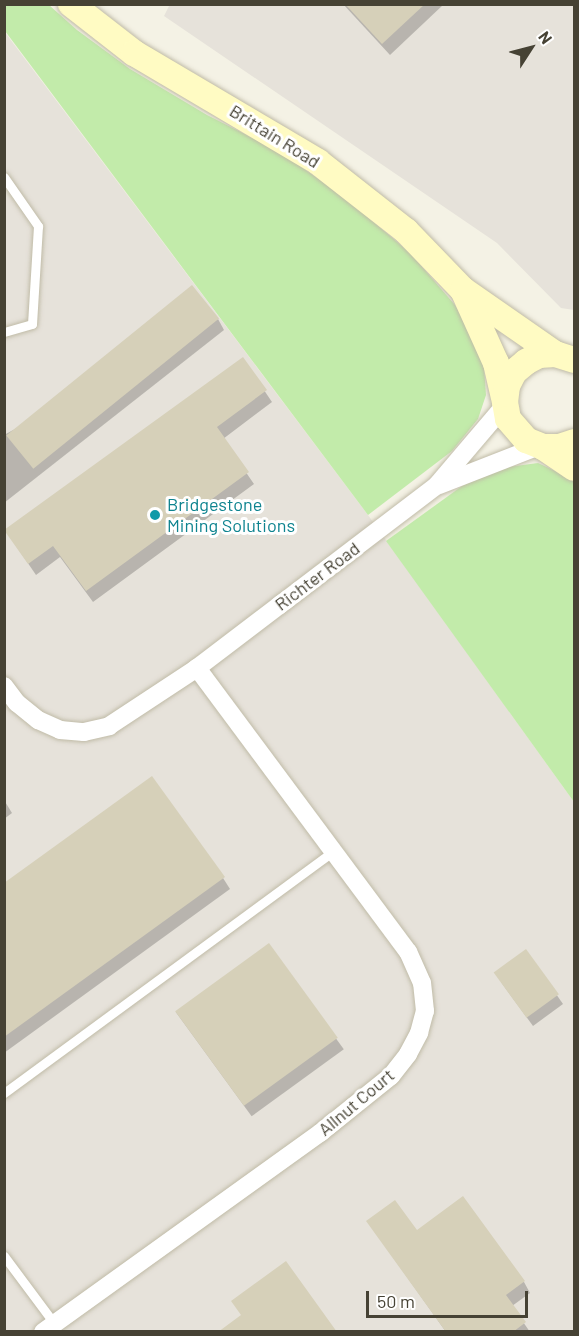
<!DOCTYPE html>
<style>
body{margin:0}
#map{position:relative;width:579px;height:1336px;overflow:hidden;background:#f4f2e5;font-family:Barlow,sans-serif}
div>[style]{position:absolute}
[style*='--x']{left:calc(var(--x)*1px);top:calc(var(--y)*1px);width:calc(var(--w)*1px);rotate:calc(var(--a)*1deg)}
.industrial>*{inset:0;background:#e6e2da}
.green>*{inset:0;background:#c2ebaa}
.shadow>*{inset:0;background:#0003;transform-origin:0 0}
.building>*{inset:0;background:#d6d0b9;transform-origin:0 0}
.roads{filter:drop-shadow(0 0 2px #c0bba7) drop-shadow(0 0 2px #c0bba7)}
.lane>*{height:9px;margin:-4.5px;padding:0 4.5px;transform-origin:4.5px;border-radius:4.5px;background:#fff}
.street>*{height:18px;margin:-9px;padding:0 9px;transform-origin:9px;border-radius:9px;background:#fff}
.secondary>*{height:26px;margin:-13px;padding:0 13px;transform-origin:13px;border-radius:13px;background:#fffbc3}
.dots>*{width:16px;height:16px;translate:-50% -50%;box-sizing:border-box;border:3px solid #fff;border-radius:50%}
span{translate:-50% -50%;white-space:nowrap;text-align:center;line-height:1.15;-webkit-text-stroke:6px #fff;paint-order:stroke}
.street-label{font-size:18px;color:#464234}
.culture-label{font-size:18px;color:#0d838f}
.left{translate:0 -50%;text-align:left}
.frame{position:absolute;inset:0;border:6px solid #464234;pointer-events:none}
.north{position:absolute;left:501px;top:18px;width:60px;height:60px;-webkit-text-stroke:4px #fff;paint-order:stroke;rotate:54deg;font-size:16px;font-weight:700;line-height:24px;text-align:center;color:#464234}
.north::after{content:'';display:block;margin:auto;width:21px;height:27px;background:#464234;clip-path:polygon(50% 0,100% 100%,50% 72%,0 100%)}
.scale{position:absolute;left:366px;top:1291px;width:162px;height:27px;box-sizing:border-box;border:3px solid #464234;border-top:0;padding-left:8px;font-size:18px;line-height:21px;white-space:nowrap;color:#464234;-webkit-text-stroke:4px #fff;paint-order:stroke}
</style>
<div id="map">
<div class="industrial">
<div style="clip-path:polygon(170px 4px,574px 5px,574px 310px,561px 308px,497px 243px,164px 16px)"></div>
<div style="clip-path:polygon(4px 31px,368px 515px,574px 802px,574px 1331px,5px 1331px)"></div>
</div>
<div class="green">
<div style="clip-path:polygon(5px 5px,49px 5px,77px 30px,130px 69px,207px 115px,278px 151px,343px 196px,410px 253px,455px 305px,472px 335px,484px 367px,486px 395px,478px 419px,452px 451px,368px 515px,5px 31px)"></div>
<div style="clip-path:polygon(538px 463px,574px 480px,574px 802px,386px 541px,462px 486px,501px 468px)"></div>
</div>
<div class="shadow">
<div style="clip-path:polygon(343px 4px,443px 4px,443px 5px,390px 55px)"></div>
<div style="clip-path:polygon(218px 319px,224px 330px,4px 503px,4px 435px)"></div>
<div style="clip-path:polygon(243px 359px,272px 402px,223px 439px,254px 484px,93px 602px,60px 557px,36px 575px,6px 531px)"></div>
<div style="clip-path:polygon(4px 800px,12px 813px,4px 819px)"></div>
<div style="clip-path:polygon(223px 878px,230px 889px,4px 1053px,4px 885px)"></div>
<div style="left:268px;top:945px;width:129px;height:114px;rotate:54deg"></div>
<div style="clip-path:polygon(526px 951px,563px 1004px,533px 1026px,501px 982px)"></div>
<div style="clip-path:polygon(368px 1222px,416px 1232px,524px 1282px,530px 1293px,512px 1306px,530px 1332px,446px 1332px)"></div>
</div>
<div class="building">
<div style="clip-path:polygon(345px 4px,425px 4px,382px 44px)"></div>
<div style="left:192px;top:285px;width:43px;height:239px;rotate:51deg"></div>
<div style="clip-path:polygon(243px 357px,267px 390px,217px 427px,249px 472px,86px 591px,53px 546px,28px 564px,4px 530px)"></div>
<div style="clip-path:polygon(152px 776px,225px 877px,4px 1037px,4px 883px)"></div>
<div style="left:269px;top:943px;width:117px;height:116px;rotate:54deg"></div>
<div style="left:526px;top:949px;width:56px;height:40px;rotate:54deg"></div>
<div style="clip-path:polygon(463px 1196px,525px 1281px,506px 1295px,526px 1322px,513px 1332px,446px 1332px,366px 1221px,395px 1200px,417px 1230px)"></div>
<div style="clip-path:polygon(286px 1261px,337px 1332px,218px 1332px,241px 1315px,231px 1301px)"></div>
</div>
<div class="roads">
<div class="lane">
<div style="--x:4;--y:177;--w:60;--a:55.2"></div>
<div style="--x:38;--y:226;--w:98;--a:93.5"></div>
<div style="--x:32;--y:324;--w:29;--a:164"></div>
<div style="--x:4;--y:1093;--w:408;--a:-36.3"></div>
<div style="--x:4;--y:1256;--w:84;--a:53.3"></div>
</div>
<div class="street">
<div style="--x:439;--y:485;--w:107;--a:-21.3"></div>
<div style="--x:4;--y:686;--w:21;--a:53"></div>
<div style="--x:17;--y:703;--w:27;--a:39"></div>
<div style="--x:38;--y:720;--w:24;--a:24"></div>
<div style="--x:60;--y:730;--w:24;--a:5"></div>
<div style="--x:84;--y:732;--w:26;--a:-13"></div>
<div style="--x:109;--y:726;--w:105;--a:-33.4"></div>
<div style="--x:197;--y:668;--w:302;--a:-37.3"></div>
<div style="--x:437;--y:485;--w:105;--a:-49.6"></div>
<div style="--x:43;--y:1332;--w:341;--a:-35.7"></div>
<div style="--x:320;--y:1133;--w:91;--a:-38.8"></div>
<div style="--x:391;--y:1076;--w:28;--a:-52"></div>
<div style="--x:408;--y:1054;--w:24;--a:-62"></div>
<div style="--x:419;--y:1033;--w:23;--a:-75"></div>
<div style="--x:425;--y:1011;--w:28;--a:-96"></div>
<div style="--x:422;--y:983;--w:34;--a:-114"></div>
<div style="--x:408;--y:952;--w:354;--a:-126.6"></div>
</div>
<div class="secondary">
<div style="--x:71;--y:4;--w:80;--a:37.9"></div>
<div style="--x:134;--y:53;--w:214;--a:30.6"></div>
<div style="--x:318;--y:162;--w:112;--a:38.1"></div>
<div style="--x:406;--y:231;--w:82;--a:46"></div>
<div style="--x:463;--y:290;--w:112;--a:34.8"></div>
<div style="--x:463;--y:290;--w:80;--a:65.7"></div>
<div style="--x:496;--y:363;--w:39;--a:77"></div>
<div style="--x:574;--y:360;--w:20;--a:-162"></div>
<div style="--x:555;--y:354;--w:16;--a:176"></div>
<div style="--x:539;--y:355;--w:15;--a:152"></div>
<div style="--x:526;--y:362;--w:16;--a:140"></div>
<div style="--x:514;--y:372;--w:16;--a:117"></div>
<div style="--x:507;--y:386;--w:16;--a:97"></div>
<div style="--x:505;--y:402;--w:17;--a:80"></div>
<div style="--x:508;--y:419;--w:28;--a:49"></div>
<div style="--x:526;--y:440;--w:18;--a:22"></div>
<div style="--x:543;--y:447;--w:16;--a:0"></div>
<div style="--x:559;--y:447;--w:16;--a:-18"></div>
<div style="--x:543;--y:447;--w:37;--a:34"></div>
</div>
</div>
<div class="dots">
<div style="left:155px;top:515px;background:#0f9aa8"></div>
</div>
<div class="street-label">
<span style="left:275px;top:136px;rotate:32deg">Brittain Road</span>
<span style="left:317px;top:576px;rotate:-37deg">Richter Road</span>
<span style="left:356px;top:1102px;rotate:-40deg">Allnut Court</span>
</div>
<div class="culture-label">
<span class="left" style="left:167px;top:515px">Bridgestone<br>Mining Solutions</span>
</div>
<div class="frame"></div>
<div class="north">N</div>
<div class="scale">50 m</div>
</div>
